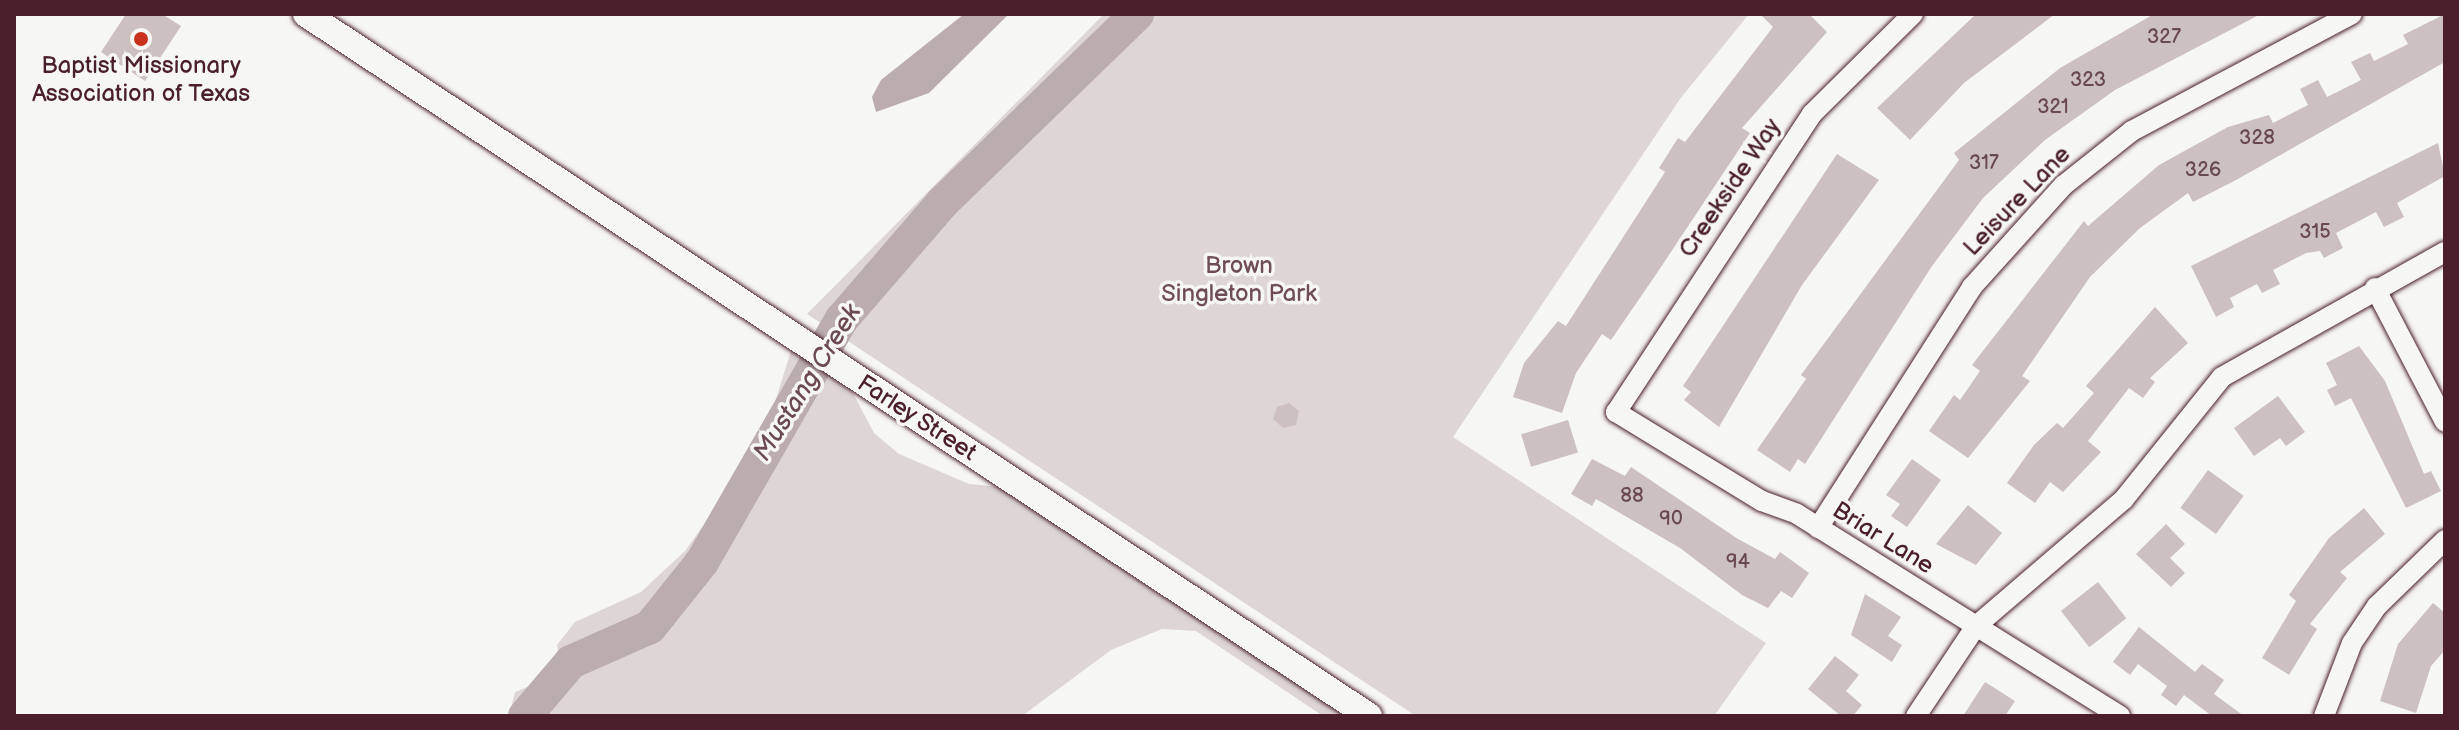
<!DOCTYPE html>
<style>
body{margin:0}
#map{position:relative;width:2459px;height:730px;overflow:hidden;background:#f6f6f2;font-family:"Balsamiq Sans",sans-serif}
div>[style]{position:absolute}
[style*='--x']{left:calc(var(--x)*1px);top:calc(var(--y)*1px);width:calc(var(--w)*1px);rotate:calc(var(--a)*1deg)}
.green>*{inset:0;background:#ddd6d5}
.water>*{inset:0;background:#bbadae}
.river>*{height:34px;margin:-17px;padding:0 17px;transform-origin:17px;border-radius:17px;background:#bbadae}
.building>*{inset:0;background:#ccc1c0;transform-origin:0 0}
.roads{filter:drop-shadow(0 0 2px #4a1f2b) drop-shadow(0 0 2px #4a1f2b)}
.minor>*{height:20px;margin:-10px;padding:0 10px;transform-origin:10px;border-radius:10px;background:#f6f6f2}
.tertiary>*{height:26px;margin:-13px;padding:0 13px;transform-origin:13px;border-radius:13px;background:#f6f6f2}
.dots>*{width:22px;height:22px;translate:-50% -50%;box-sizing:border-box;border:4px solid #f6f6f2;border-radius:50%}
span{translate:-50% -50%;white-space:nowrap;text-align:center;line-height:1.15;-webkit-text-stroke:7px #f6f6f2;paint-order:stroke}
.number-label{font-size:20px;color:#6a4850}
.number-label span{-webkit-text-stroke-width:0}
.poi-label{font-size:24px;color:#4a1f2b}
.street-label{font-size:24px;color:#4a1f2b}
.park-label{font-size:24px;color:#6f4d56}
.water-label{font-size:26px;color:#6c4a52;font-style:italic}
.frame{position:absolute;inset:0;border:16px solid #4a1f2b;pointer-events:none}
</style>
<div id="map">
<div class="green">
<div style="clip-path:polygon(1104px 14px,1749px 14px,1680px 99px,1453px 437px,1766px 643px,1714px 716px,1416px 716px,807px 314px)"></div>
<div style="clip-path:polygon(792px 348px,847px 382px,874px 433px,899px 454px,969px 484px,1011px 488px,1357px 716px,1323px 716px,1196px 631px,1162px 629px,1111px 650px,1022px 716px,509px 716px,515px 692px,532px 685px,554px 692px,563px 678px,557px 645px,575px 622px,641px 592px,685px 551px,712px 513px,747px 490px)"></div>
</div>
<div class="water">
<div style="clip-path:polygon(964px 14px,1009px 14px,929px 93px,876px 112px,872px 97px,881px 80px)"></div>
</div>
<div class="river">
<div style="--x:525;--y:716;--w:71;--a:-49.6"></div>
<div style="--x:571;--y:662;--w:86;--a:-23.9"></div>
<div style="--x:650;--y:627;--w:83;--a:-51.3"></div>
<div style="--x:702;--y:562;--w:280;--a:-60.1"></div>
<div style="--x:842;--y:319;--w:153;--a:-49.2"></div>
<div style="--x:942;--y:203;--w:272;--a:-44.1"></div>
</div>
<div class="building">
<div style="clip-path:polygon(126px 14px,162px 14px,181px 26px,145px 81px,101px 52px)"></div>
<div style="clip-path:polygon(1760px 14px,1809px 14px,1827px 32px,1742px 128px,1750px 133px,1655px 276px,1611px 340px,1602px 334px,1576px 373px,1562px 413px,1513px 397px,1524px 363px,1558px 321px,1566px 326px,1665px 172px,1659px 168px,1678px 138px,1685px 142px,1773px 27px)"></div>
<div style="clip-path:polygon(1976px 14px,2055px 14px,1964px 83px,1910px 140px,1877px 108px)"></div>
<div style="clip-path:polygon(2154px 14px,2261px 14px,2115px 90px,2045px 140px,1983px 198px,1932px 266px,1805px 464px,1798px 459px,1790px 472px,1757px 450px,1806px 379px,1801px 375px,1959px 160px,1954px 153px,2060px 68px)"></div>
<div style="clip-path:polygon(2445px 14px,2445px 62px,2236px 180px,2193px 202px,2188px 193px,2140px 228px,2090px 277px,2022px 376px,2030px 381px,1968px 458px,1929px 431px,1954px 395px,1960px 400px,1980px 371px,1972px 365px,2084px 221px,2088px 226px,2159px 165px,2228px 127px,2269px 115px,2273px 123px,2308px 105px,2300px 89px,2318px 80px,2327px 97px,2361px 80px,2351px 62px,2370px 53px,2374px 61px,2408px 44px,2403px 35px)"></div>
<div style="clip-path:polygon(2438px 143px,2445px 176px,2397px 203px,2404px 217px,2384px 227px,2376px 212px,2336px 233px,2343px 248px,2324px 258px,2320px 251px,2306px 253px,2273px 270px,2280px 284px,2262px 293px,2257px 284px,2230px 298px,2234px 307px,2216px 317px,2191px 266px)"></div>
<div style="clip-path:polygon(1837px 154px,1879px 180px,1802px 285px,1719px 427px,1684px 400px,1691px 392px,1683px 386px)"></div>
<div style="clip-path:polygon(2155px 307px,2188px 343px,2150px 378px,2155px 382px,2143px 398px,2129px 388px,2088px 441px,2101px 452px,2063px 492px,2050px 482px,2035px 503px,2007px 483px,2034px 445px,2057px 423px,2063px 428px,2094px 393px,2086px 386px)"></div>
<div style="clip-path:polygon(2359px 346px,2385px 381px,2424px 474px,2431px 471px,2441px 491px,2406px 508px,2351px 398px,2335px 406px,2327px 390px,2337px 385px,2326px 363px)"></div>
<div style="clip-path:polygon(2278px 396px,2305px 432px,2286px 446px,2280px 438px,2254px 456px,2234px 428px)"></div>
<div style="clip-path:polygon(1289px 403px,1299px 411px,1296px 425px,1283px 428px,1273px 419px,1277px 407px)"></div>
<div style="left:1568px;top:420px;width:34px;height:49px;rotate:73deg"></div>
<div style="clip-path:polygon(1592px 459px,1625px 476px,1631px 467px,1738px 539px,1775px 559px,1780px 552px,1809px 573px,1792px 598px,1781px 591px,1768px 608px,1742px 595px,1680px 548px,1596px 499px,1592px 506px,1571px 494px)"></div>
<div style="clip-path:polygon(1912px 459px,1941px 480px,1907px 527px,1891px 516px,1900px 504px,1886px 495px)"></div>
<div style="left:2208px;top:470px;width:44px;height:47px;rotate:36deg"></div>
<div style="clip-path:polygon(1968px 505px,2002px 533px,1976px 565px,1936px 544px)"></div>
<div style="clip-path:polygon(2364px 508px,2385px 534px,2340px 572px,2347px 578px,2310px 624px,2317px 629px,2289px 675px,2262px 658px,2296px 601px,2289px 595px,2329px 538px)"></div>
<div style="clip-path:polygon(2166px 524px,2185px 544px,2170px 558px,2185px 573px,2171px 587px,2136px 554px)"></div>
<div style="left:2098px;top:582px;width:46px;height:47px;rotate:52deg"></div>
<div style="clip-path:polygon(1865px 594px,1901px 617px,1888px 636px,1902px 645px,1892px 662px,1851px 635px)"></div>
<div style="clip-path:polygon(2433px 603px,2445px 613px,2445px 650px,2431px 666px,2416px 713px,2380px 701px,2398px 644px)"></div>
<div style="clip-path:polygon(2139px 627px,2195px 672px,2202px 664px,2224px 680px,2214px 694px,2244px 716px,2212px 716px,2184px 695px,2176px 706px,2161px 695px,2167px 686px,2138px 664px,2130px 675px,2113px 662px)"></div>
<div style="clip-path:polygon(1835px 656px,1859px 675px,1846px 691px,1862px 705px,1853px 716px,1841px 716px,1808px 689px)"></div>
<div style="clip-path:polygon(1985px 682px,2015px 701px,2005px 716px,1963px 716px)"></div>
</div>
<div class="roads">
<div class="minor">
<div style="--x:1913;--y:14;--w:142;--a:135.3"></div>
<div style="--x:1812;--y:114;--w:357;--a:123.3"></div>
<div style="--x:1616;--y:412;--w:171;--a:31.4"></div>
<div style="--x:1762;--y:501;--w:37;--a:20"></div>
<div style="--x:1797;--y:514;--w:381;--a:32"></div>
<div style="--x:2375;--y:288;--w:151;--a:62.4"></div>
<div style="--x:1818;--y:528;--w:286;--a:-57.4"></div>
<div style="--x:1972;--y:287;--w:137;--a:-48"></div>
<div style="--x:2064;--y:185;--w:87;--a:-38.5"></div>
<div style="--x:2132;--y:131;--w:249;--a:-28"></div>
<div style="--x:1916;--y:716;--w:108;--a:-56.3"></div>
<div style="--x:1976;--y:626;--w:195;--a:-40.6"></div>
<div style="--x:2124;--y:499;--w:156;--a:-51.2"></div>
<div style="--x:2222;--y:377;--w:256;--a:-29.3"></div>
<div style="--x:2324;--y:716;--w:78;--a:-69"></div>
<div style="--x:2352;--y:643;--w:45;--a:-56"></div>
<div style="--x:2377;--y:606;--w:95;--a:-44.1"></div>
</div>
<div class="tertiary">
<div style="--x:306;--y:14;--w:1274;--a:33.44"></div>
</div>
</div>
<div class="dots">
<div style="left:141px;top:39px;background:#c8321e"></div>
</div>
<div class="number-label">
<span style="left:2164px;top:37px">327</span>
<span style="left:2088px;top:80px">323</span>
<span style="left:2053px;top:107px">321</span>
<span style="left:2257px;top:138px">328</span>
<span style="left:1984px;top:163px">317</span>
<span style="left:2203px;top:170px">326</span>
<span style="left:2315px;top:232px">315</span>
<span style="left:1632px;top:496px">88</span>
<span style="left:1671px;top:519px">90</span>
<span style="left:1738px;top:562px">94</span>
</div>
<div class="poi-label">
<span style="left:141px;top:80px">Baptist Missionary<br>Association of Texas</span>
</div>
<div class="street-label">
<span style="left:1730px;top:188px;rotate:-56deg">Creekside Way</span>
<span style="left:2017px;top:201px;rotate:-46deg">Leisure Lane</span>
<span style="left:917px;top:418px;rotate:33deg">Farley Street</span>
<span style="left:1883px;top:538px;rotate:32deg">Briar Lane</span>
</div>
<div class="park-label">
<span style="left:1239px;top:280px">Brown<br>Singleton Park</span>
</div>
<div class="water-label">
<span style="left:808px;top:383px;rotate:-58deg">Mustang Creek</span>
</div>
<div class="frame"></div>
</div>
